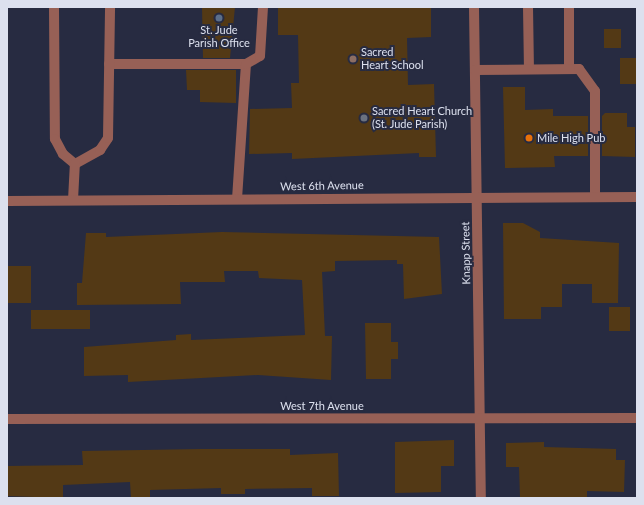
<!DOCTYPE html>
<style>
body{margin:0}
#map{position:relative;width:644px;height:505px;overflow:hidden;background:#272b41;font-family:Lato,sans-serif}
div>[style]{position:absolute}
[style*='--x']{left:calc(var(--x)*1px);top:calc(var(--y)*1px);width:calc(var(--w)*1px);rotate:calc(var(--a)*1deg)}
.building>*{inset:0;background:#533915;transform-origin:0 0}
.minor>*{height:10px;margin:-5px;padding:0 5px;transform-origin:5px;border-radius:5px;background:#976056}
.dots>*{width:11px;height:11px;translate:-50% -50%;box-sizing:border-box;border:2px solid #272b41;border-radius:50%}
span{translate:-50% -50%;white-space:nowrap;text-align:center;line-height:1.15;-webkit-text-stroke:4px #272b41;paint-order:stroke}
.poi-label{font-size:11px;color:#dce0ee}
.left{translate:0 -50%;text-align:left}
.street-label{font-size:11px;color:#dce0ee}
.frame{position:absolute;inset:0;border:8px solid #dce0ee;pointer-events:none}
</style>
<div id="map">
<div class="building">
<div style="clip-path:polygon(202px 7px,235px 7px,230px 58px,203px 58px)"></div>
<div style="clip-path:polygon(278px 7px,431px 7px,431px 37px,407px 38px,408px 85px,434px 84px,436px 157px,419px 157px,419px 153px,292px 159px,292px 153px,249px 154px,250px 109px,292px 108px,291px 83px,299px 83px,298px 35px,278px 35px)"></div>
<div style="left:604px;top:29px;width:17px;height:19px"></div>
<div style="left:620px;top:58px;width:17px;height:26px"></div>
<div style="clip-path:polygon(186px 70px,236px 70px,236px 103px,200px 102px,200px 90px,187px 90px)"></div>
<div style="clip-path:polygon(503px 87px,525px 87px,525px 110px,553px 109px,553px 116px,588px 116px,588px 156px,554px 156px,555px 167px,505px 168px)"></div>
<div style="clip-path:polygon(605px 113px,627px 113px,627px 127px,635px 127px,635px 157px,602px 156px,602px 116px)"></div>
<div style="clip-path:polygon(503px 223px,523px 223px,540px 232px,540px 238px,619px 243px,618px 303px,592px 303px,592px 284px,562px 284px,562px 307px,541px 307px,541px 319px,504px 319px)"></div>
<div style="clip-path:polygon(222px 232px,439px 237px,442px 294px,404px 299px,403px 264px,397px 264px,397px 260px,335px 261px,335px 271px,322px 272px,325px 336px,332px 336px,331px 380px,258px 375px,128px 382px,128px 375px,84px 376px,84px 347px,176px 340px,176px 335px,191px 334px,191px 340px,305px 335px,302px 280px,259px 278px,258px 271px,224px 271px,225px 282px,180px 282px,181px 304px,77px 305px,77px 283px,82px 283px,86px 233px,106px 233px,106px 237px)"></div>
<div style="left:7px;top:266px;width:24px;height:37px"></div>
<div style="left:609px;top:307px;width:21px;height:24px"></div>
<div style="left:31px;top:310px;width:59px;height:19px"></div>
<div style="clip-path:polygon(365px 323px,391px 323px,391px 342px,398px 342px,398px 359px,391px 359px,391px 379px,366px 379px)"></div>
<div style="clip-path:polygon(454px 440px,454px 466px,441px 466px,441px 492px,395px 493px,395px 442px)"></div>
<div style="clip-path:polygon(544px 442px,544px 447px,616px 449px,616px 460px,625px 460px,624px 492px,587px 491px,587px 498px,520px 498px,519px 467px,506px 467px,506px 443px)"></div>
<div style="clip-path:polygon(202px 449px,290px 449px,290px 455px,338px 453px,339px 496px,312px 496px,312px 488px,245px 489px,245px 494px,221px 494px,221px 488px,150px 490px,150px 497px,131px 498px,130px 482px,63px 485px,63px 498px,7px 496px,7px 466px,83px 465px,82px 451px)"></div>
</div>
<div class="minor">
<div style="--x:54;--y:7;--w:132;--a:89.6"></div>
<div style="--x:55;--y:139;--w:17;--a:62"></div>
<div style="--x:63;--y:154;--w:16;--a:40"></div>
<div style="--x:474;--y:7;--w:491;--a:89.2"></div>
<div style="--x:528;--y:7;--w:62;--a:89.1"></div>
<div style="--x:569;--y:7;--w:62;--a:90"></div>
<div style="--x:109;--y:64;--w:137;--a:0"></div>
<div style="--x:475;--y:70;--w:104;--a:-0.6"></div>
<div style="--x:579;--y:69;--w:27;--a:54"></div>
<div style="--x:595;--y:91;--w:106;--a:90"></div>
<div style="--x:75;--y:164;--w:29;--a:-29"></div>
<div style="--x:100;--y:150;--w:14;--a:-56"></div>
<div style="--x:108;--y:138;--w:131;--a:-89.1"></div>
<div style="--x:237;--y:199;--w:135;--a:-86.2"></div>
<div style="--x:246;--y:64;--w:16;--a:-30"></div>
<div style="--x:260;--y:56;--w:49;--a:-86.5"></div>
<div style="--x:73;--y:200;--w:36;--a:-87"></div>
<div style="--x:7;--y:201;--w:630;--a:-0.36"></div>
<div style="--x:7;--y:419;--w:630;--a:-0.09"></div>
</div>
<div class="dots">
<div style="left:219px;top:18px;background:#5c6f8a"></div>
<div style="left:353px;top:59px;background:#8d6e63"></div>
<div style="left:364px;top:118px;background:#6b7280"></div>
<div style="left:529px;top:138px;background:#e8710a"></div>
</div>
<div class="poi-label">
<span style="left:219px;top:37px">St. Jude<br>Parish Office</span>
<span class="left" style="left:361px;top:59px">Sacred<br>Heart School</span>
<span class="left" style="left:372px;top:118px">Sacred Heart Church<br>(St. Jude Parish)</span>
<span class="left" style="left:537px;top:138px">Mile High Pub</span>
</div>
<div class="street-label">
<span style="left:322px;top:186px;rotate:-1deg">West 6th Avenue</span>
<span style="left:466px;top:253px;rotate:-91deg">Knapp Street</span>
<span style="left:322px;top:406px">West 7th Avenue</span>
</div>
<div class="frame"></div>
</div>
